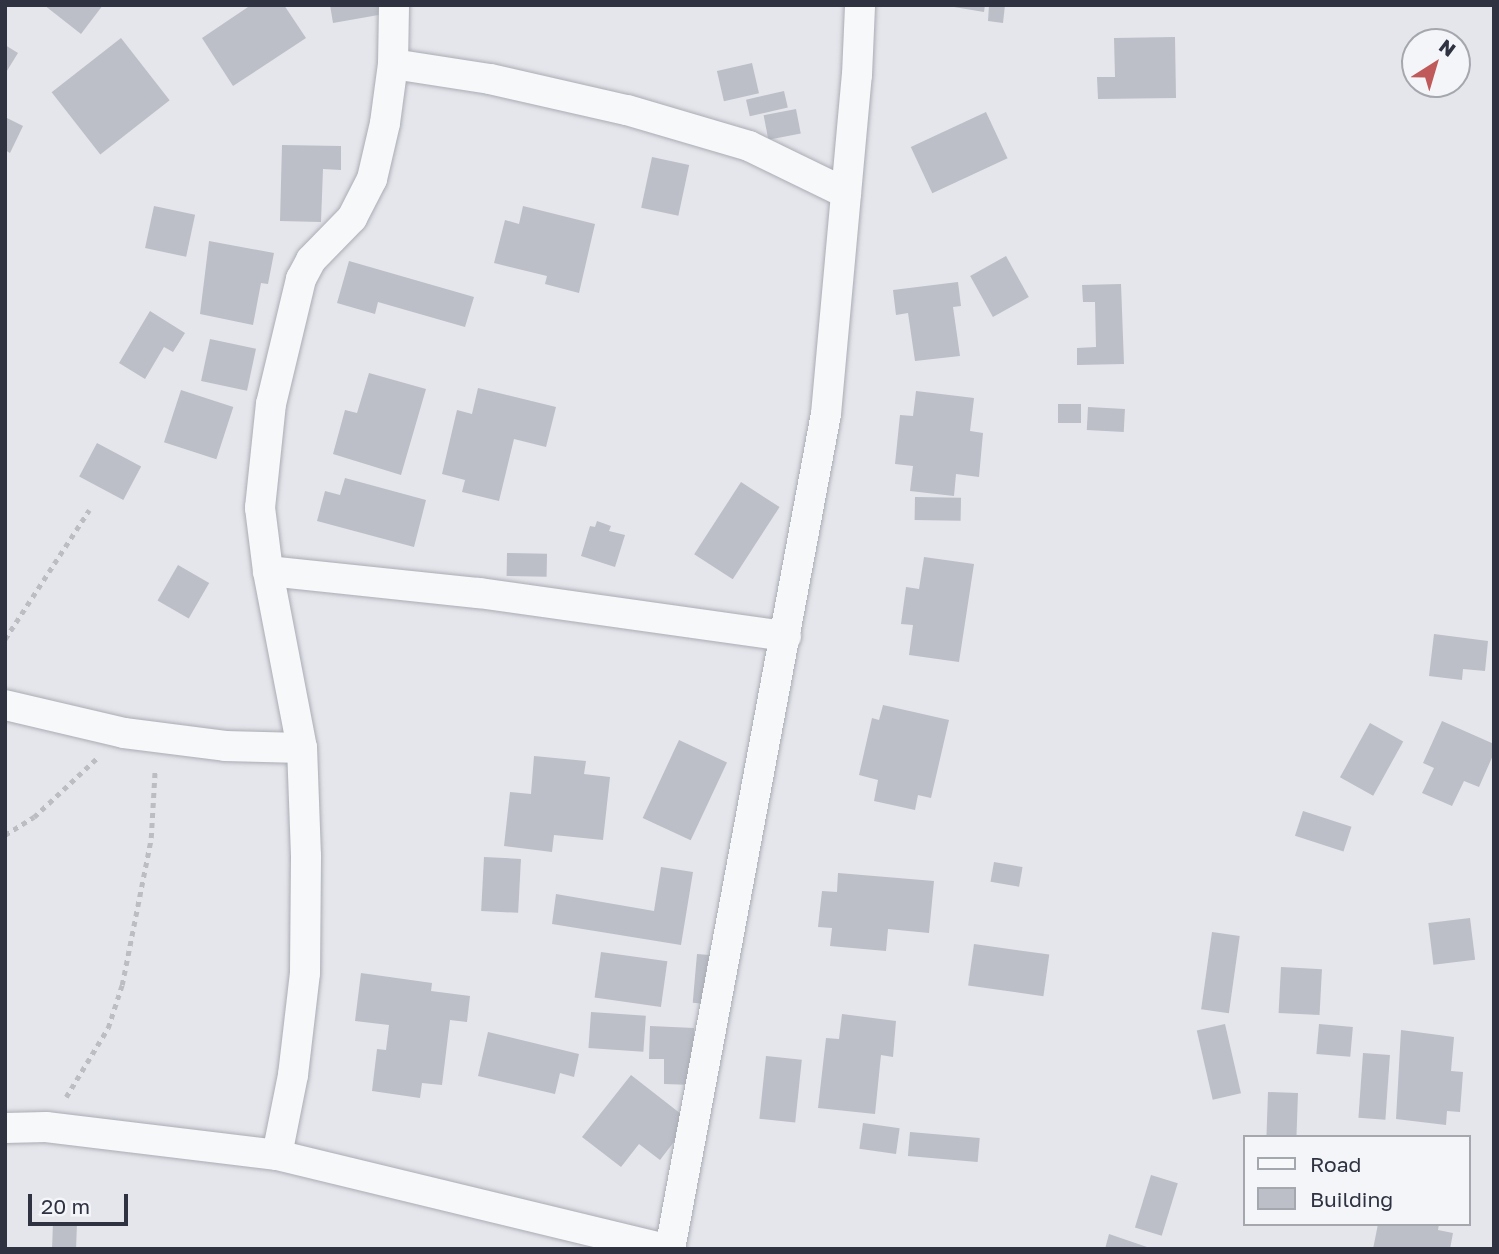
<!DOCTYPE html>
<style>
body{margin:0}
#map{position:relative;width:1499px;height:1254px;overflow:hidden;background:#e5e6eb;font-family:"Golos Text",sans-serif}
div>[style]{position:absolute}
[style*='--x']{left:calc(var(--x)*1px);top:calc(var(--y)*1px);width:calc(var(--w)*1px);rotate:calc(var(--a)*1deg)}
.building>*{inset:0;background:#bcbfc7;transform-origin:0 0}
.path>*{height:4.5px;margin-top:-2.25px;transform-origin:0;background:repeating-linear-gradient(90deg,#bbbdc2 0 5px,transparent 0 10px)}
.roads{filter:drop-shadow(0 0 2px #aaacb5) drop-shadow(0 0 2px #aaacb5)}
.street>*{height:30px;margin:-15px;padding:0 15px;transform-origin:15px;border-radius:15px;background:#f7f8f9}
span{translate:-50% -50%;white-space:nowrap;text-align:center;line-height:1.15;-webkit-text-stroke:7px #f4f5f8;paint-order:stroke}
.frame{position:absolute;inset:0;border:7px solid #2e3241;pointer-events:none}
.legend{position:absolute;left:1243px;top:1135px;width:228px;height:91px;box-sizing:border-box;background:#f4f5f8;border:2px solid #a5a7af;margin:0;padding:9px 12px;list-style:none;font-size:21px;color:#2e3241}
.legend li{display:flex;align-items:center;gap:14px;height:35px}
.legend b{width:35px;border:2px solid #a5a7af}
.north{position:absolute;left:1401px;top:28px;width:70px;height:70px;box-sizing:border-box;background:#f4f5f8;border:2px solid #a5a7af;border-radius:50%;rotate:37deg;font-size:19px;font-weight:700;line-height:28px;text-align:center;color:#2e3241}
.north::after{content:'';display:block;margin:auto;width:24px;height:32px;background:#c05a5a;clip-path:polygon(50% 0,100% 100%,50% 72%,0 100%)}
.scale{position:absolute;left:28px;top:1194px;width:100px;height:32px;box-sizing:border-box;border:4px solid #2e3241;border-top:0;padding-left:9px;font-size:21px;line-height:24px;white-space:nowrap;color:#2e3241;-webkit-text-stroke:5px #f4f5f8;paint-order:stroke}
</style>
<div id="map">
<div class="building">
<div style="clip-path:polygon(44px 5px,103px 5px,81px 34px)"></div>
<div style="clip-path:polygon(251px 5px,284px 5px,306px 38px,233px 86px,202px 38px)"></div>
<div style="clip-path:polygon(330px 5px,382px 5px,384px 14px,333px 23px)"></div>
<div style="clip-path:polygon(942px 5px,985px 5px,984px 12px)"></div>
<div style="clip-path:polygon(989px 5px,1005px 5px,1003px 23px,988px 21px)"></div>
<div style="clip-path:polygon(1175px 37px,1176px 98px,1098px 99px,1097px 77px,1115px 77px,1114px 38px)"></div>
<div style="left:121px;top:38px;width:79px;height:88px;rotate:52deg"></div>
<div style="clip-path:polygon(5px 45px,18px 53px,5px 74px)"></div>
<div style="left:752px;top:63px;width:31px;height:36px;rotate:77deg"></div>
<div style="left:784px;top:91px;width:17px;height:39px;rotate:77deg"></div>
<div style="left:796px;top:109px;width:25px;height:33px;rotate:79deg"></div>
<div style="left:986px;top:112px;width:51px;height:83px;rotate:65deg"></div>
<div style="clip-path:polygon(5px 117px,23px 126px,10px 153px,5px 150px)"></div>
<div style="clip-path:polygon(282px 145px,341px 146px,341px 170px,323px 169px,321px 222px,280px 221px)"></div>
<div style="left:652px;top:157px;width:38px;height:52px;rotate:12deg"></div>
<div style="left:154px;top:206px;width:42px;height:43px;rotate:12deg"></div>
<div style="clip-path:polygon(523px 206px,595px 224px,579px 293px,545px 284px,547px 276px,494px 263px,505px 220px,519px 224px)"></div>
<div style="clip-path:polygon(209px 241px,274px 253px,268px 284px,261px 283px,253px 325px,200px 314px)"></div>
<div style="left:1006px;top:256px;width:47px;height:41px;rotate:61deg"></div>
<div style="clip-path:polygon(349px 261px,474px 297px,465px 327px,378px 302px,375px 314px,337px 303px)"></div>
<div style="clip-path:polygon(958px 282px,961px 306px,953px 307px,960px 356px,915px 361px,908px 313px,896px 315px,893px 290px)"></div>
<div style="clip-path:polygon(1121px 284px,1124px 364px,1077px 365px,1077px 348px,1096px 347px,1095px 302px,1083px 302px,1082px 285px)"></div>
<div style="clip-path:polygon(150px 311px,185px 333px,173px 352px,164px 347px,145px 379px,119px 363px)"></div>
<div style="left:210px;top:339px;width:47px;height:43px;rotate:12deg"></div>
<div style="clip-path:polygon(369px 373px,426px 389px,401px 475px,333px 454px,345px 410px,357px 413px)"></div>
<div style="clip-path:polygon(478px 388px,556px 407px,546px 447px,514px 439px,499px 501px,462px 492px,465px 480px,442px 474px,457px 410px,472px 414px)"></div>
<div style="left:181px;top:390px;width:55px;height:55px;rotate:18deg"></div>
<div style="clip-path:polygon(916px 391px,974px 398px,970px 431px,983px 433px,979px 477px,956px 474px,954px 496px,910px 491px,913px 466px,895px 464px,900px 415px,913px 416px)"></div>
<div style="left:1058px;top:404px;width:23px;height:19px"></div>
<div style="left:1088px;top:407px;width:37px;height:23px;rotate:3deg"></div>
<div style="left:97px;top:443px;width:50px;height:38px;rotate:28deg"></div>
<div style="clip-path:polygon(345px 478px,426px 500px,414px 547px,317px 521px,325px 491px,340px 495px)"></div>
<div style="left:741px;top:482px;width:46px;height:86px;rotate:33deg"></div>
<div style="left:915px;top:497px;width:46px;height:23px;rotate:1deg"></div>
<div style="clip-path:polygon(597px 521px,611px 526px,609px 531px,625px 535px,615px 567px,581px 556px,590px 526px,595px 527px)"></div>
<div style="left:507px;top:553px;width:40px;height:23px;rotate:1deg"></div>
<div style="clip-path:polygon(924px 557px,974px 564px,959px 662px,909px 655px,913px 625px,901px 624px,906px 587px,919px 589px)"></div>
<div style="left:178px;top:565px;width:36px;height:41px;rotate:30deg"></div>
<div style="clip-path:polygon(1434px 634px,1488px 641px,1485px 671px,1463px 669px,1462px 680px,1429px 676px)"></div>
<div style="clip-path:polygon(883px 705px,949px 720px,931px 798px,918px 795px,915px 810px,874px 801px,878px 780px,859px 775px,872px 718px,879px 720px)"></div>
<div style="clip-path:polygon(1442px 721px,1494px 744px,1494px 753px,1479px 787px,1464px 781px,1452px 806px,1422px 793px,1434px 768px,1423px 763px)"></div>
<div style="left:1370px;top:723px;width:38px;height:62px;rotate:29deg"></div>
<div style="left:679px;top:740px;width:53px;height:86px;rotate:25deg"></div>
<div style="clip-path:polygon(534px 756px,586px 761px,584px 774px,610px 777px,603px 840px,554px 835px,552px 852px,504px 846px,510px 792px,531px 794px)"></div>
<div style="left:1303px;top:811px;width:51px;height:26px;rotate:18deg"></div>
<div style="left:484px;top:857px;width:37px;height:54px;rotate:3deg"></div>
<div style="left:994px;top:862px;width:29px;height:20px;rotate:10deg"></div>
<div style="clip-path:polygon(661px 867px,693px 872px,681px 945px,552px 924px,556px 894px,654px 911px)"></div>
<div style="clip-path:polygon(838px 873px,934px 881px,929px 933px,888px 929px,886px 951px,830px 946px,832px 928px,818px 927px,822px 891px,837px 892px)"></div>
<div style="left:1470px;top:918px;width:42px;height:42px;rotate:83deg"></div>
<div style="left:1212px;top:932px;width:28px;height:78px;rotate:8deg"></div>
<div style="left:974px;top:944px;width:76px;height:42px;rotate:8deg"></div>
<div style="left:601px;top:952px;width:67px;height:46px;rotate:8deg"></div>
<div style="left:697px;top:954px;width:21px;height:49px;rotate:5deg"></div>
<div style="left:1281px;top:967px;width:41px;height:46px;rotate:3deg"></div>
<div style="clip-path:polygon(361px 973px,432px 983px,431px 991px,470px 996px,467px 1022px,450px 1020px,442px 1085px,422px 1083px,420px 1098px,372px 1091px,377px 1049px,386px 1050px,389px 1025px,355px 1021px)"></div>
<div style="left:591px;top:1012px;width:55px;height:36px;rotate:4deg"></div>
<div style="clip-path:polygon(842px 1014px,896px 1021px,893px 1057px,881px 1055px,875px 1114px,818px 1108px,826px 1038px,839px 1039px)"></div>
<div style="left:1225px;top:1024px;width:71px;height:29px;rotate:77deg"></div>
<div style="left:1319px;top:1024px;width:34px;height:30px;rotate:5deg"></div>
<div style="clip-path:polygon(650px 1026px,694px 1028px,693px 1085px,664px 1084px,664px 1059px,649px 1059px)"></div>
<div style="clip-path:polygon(1401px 1030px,1454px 1037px,1451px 1071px,1463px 1072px,1460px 1112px,1447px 1111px,1446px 1125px,1396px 1119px)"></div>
<div style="clip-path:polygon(488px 1032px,579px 1054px,574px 1077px,560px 1073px,555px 1094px,478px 1076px)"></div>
<div style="left:1363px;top:1053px;width:27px;height:65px;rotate:4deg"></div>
<div style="left:766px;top:1056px;width:36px;height:63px;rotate:6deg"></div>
<div style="clip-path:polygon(631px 1075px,690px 1121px,660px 1160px,639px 1144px,621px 1167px,582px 1137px)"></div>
<div style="left:1268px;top:1092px;width:30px;height:45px;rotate:2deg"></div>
<div style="left:863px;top:1123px;width:37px;height:26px;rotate:8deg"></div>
<div style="left:910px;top:1132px;width:70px;height:24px;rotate:5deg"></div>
<div style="left:1151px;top:1175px;width:28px;height:55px;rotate:17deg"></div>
<div style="left:53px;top:1222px;width:24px;height:27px;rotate:2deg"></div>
<div style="clip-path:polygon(1378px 1224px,1439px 1224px,1438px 1230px,1453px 1233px,1450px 1249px,1373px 1249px)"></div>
<div style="clip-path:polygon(1109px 1234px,1147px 1247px,1146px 1249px,1105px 1249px)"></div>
</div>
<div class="path">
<div style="--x:5;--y:639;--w:154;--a:-56.9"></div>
<div style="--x:5;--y:835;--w:34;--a:-32"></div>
<div style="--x:34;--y:817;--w:85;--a:-43.1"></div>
<div style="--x:66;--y:1097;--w:81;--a:-58.7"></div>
<div style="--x:108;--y:1028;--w:45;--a:-72"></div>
<div style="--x:122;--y:985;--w:150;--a:-78.8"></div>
<div style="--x:151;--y:838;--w:69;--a:-86.7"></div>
</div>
<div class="roads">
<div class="street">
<div style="--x:393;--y:64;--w:98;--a:8.8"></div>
<div style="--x:490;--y:79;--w:140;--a:12.8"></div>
<div style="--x:627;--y:110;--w:127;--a:16.4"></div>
<div style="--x:749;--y:146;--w:108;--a:25.9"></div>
<div style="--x:268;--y:571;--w:212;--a:6"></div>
<div style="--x:479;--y:593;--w:310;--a:8"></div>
<div style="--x:5;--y:705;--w:122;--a:13.2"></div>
<div style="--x:124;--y:733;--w:102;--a:7.3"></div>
<div style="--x:225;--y:746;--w:77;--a:1.5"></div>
<div style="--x:5;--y:1128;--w:41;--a:-1.4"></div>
<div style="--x:46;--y:1127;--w:233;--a:6.9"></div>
<div style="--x:277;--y:1155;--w:399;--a:13.6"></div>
<div style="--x:277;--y:1155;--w:82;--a:-78.7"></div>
<div style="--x:293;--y:1075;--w:103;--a:-83.3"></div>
<div style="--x:305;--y:973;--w:117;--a:-89.5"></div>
<div style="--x:306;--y:856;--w:108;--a:-92.1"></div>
<div style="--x:302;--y:748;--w:180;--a:-100.9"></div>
<div style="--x:268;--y:571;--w:64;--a:-97.2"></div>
<div style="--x:260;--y:508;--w:105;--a:-84"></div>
<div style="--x:271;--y:404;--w:129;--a:-76.5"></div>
<div style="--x:301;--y:279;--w:21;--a:-62"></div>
<div style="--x:311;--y:260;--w:59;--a:-45.7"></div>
<div style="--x:352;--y:218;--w:44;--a:-62.9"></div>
<div style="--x:372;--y:179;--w:57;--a:-76.9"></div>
<div style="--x:385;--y:123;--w:60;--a:-82.3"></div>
<div style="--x:393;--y:64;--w:59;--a:-89"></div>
<div style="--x:670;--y:1249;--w:849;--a:-79.42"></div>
<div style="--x:826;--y:414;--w:340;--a:-84.8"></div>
<div style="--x:857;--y:75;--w:70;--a:-87.5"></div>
</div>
</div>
<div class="frame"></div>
<ul class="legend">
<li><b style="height:9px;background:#f7f8f9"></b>Road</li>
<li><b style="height:19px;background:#bcbfc7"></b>Building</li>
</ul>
<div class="north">N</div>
<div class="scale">20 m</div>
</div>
